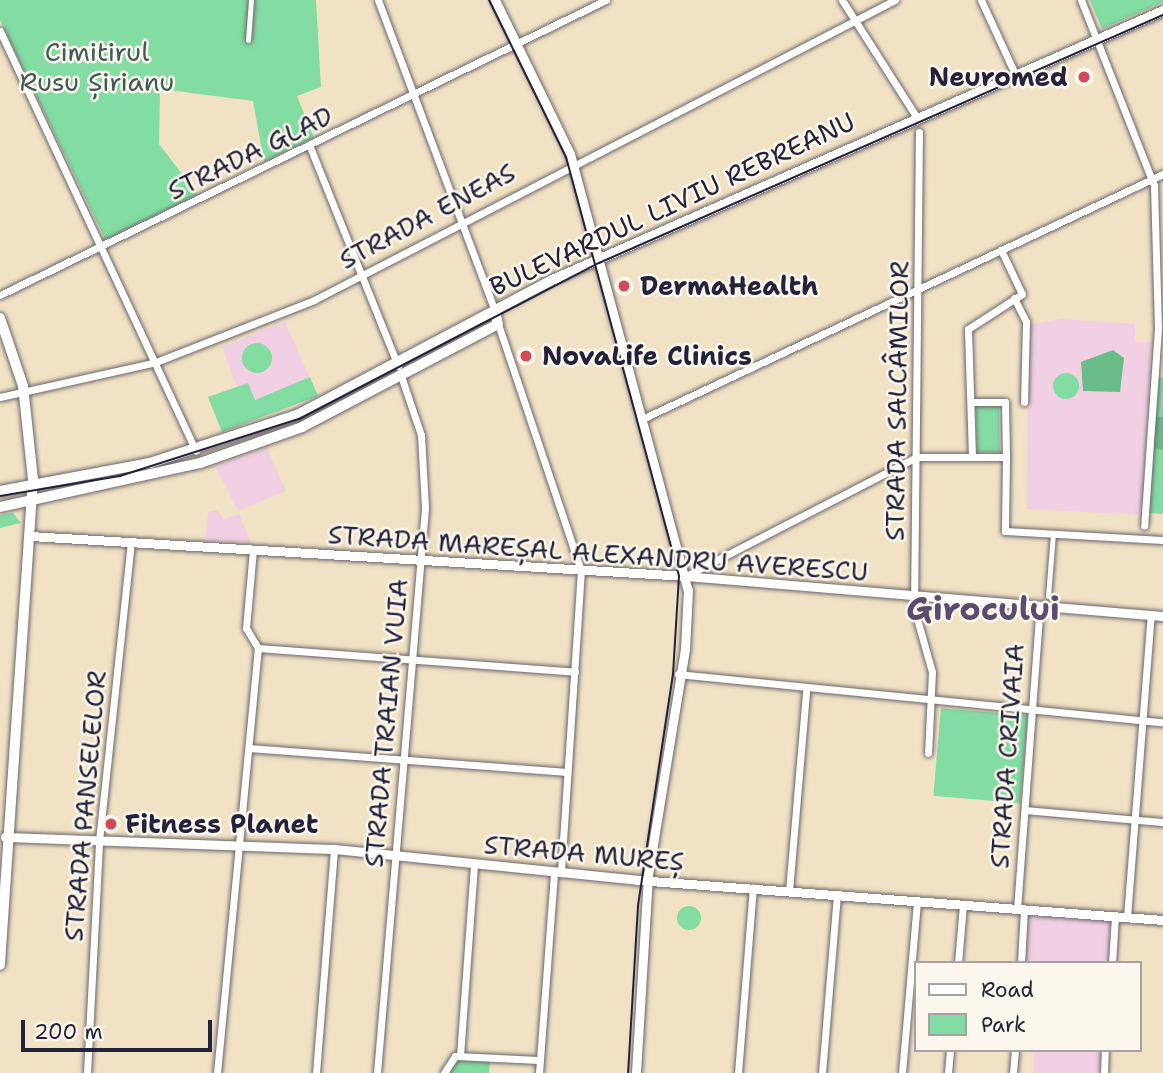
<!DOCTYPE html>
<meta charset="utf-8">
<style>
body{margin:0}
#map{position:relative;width:1163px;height:1073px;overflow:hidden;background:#f2e2c5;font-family:"Shantell Sans",sans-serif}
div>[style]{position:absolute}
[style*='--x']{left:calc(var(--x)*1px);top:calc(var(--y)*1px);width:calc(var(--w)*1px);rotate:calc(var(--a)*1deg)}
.built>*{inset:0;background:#f1d0e3;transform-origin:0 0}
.green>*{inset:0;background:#83dca2;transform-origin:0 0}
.round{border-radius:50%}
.forest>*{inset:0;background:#6abc88}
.roads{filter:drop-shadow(0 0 2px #6b656b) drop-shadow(0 0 2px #6b656b)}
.pedestrian>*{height:5px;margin:-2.5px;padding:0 2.5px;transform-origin:2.5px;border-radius:2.5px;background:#fff}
.minor>*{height:7px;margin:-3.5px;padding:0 3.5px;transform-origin:3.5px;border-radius:3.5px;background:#fff}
.tertiary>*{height:9px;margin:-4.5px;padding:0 4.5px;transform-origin:4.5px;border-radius:4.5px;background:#fff}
.secondary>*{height:10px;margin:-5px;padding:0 5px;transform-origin:5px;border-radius:5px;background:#fff}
.primary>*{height:10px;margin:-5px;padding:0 5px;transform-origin:5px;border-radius:5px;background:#fff}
.tram>*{height:2px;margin:-1px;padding:0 1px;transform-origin:1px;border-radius:1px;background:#22223b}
.dots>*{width:19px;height:19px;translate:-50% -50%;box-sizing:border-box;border:4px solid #fbf7ec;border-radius:50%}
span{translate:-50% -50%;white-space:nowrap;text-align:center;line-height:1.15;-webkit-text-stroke:5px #fbf7ec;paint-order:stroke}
.park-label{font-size:26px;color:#3f5a5a}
.poi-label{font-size:26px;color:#22223b;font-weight:700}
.right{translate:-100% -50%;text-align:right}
.left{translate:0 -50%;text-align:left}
.street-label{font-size:26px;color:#22223b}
.district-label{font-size:33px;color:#584b6e;font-weight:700}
.legend{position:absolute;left:914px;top:961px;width:228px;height:91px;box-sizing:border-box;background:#fbf7ec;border:2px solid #a4a2a5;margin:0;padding:9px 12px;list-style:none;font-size:21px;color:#22223b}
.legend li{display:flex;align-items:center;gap:14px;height:35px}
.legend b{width:35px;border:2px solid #a4a2a5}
.scale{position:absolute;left:21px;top:1020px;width:191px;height:32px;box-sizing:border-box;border:4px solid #22223b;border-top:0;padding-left:9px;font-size:21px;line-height:24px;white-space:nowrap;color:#22223b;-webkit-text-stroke:5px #fbf7ec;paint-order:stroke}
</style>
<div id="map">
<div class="built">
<div style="clip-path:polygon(1061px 319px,1135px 324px,1135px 342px,1151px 342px,1142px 515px,1027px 509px,1028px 325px)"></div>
<div style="clip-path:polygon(285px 322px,318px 396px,222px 432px,208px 398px,237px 387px,222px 347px)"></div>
<div style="clip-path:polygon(267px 448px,286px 491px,238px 511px,215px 466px)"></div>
<div style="clip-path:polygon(218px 510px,223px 519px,239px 514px,251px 543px,205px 540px,208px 512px)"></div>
<div style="clip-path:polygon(1028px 911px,1112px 918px,1108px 963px,1024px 963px)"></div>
<div style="left:1034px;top:1050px;width:68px;height:23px"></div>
</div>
<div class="green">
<div style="clip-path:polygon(0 0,316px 0,321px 87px,297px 96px,314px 138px,264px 162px,253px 101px,160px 89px,159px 144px,198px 195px,106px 241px,0 20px)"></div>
<div style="clip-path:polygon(1090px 0,1163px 0,1163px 2px,1102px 29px)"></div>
<div class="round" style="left:242px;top:343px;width:30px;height:30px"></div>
<div class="round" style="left:1053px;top:373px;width:26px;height:26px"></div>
<div style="clip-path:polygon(310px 377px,318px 396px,222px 432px,208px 397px,248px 383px,255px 400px)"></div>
<div style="clip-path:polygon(1158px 377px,1163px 378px,1163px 514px,1148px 513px)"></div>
<div style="left:999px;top:404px;width:48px;height:23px;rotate:89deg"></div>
<div style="clip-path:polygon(13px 513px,21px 523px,0 528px,0 515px)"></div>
<div style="left:941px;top:708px;width:87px;height:88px;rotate:5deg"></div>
<div class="round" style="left:677px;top:906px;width:24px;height:24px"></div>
<div style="clip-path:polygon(451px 1060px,490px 1062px,489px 1073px,450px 1073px)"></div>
</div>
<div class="forest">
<div style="clip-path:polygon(1113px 350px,1124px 358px,1120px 392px,1083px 391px,1081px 362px)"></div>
<div style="clip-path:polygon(1156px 417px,1163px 417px,1163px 450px,1153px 448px)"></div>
</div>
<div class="roads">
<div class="pedestrian">
<div style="--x:248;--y:40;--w:40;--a:-85.7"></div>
<div style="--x:1048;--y:596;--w:62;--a:-85.4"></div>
</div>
<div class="minor">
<div style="--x:378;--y:0;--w:333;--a:69.4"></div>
<div style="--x:842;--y:0;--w:138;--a:57.5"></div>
<div style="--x:981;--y:0;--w:84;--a:65.3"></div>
<div style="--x:1081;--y:0;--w:199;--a:68.5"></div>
<div style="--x:1154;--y:185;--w:143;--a:88.4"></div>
<div style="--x:1158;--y:328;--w:198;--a:94"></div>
<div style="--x:0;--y:31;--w:463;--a:65"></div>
<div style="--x:919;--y:132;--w:476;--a:90.6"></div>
<div style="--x:914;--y:608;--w:66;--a:74.3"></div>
<div style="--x:932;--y:672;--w:81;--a:92.8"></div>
<div style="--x:310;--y:147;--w:236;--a:68.1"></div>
<div style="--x:0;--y:295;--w:674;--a:-25.96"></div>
<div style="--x:1014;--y:298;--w:27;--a:63"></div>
<div style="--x:1026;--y:322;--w:80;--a:91.4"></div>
<div style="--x:498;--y:324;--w:260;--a:71.4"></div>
<div style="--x:581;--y:570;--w:304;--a:93.8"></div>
<div style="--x:0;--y:397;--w:160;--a:-12.6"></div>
<div style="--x:156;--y:362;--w:170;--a:-21.4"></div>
<div style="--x:314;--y:300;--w:654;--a:-27.31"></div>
<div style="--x:642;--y:419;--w:576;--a:-25.19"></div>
<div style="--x:972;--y:457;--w:128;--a:-91.8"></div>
<div style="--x:968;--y:329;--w:64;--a:-32.9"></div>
<div style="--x:1022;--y:294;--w:49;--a:-115.5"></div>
<div style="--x:1006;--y:457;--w:74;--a:90.8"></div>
<div style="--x:1005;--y:531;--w:158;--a:3.3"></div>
<div style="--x:686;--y:576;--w:260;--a:-27.3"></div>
<div style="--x:917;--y:457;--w:89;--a:0"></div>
<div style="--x:1006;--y:457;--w:55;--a:-91"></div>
<div style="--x:1005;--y:402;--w:33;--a:180"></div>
<div style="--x:258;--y:648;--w:318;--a:4.3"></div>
<div style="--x:678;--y:674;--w:487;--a:5.7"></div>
<div style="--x:249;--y:748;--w:319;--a:4.3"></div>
<div style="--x:1025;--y:810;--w:139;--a:5"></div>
<div style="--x:789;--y:891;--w:201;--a:-85.1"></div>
<div style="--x:1017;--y:909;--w:304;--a:-85.7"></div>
<div style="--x:1127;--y:917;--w:303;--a:-85.5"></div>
<div style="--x:958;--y:963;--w:58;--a:-85.1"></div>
<div style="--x:1021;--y:963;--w:54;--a:-86.8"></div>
<div style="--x:1112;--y:963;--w:46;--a:-86.3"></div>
<div style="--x:460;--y:1056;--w:193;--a:-85.8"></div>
<div style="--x:87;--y:1073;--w:232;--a:-87"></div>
<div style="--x:99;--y:841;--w:300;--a:-83.9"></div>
<div style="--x:217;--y:1073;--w:427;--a:-84.5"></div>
<div style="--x:258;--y:648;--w:23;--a:-121"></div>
<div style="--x:246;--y:628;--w:78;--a:-84.9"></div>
<div style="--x:316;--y:1073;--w:225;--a:-85.4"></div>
<div style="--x:377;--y:1073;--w:567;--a:-85.14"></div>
<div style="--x:425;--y:508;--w:73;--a:-93.1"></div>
<div style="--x:421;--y:435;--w:59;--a:-108.7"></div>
<div style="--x:444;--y:1073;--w:20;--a:-57"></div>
<div style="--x:455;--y:1056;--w:85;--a:2.7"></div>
<div style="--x:539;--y:1073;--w:202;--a:-85.7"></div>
<div style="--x:738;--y:1073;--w:186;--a:-85.4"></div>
<div style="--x:822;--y:1073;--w:179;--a:-85.2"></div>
<div style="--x:902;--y:1073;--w:173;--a:-85"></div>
<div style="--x:948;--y:1073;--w:23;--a:-85"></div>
<div style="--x:1013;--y:1073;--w:23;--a:-85"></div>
<div style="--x:1104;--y:1073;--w:23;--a:-88"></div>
</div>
<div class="tertiary">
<div style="--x:495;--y:0;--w:171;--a:64"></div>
<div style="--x:570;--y:154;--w:452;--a:74.9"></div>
<div style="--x:688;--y:590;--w:59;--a:92.9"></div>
<div style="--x:685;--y:649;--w:230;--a:99.3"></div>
<div style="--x:648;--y:876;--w:197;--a:93.5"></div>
<div style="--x:30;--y:536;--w:656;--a:3.49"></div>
<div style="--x:685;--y:576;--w:480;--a:4.8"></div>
<div style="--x:5;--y:837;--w:329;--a:2.1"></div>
<div style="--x:334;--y:849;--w:305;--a:5.8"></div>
<div style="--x:637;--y:880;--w:528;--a:4.35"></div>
</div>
<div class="secondary">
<div style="--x:0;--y:318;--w:72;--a:71.3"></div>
<div style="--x:23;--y:386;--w:94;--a:83.9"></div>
<div style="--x:33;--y:479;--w:487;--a:93.9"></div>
</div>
<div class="primary">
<div style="--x:0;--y:491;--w:153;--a:-10.6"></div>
<div style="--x:150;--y:463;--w:155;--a:-18.1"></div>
<div style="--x:297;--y:415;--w:286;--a:-27.9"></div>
<div style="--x:550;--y:281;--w:670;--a:-23.77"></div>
<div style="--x:0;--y:507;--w:205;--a:-12.4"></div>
<div style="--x:200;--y:463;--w:108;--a:-19.4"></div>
<div style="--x:302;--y:427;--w:221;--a:-27.7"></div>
<div style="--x:498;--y:324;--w:12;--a:-104"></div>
</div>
</div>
<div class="tram">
<div style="--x:489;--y:0;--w:175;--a:63.9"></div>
<div style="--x:566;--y:157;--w:434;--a:74.9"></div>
<div style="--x:679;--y:576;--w:98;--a:93.5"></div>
<div style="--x:673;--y:674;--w:235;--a:98.6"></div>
<div style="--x:638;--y:906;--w:167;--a:93.4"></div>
<div style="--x:0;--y:496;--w:122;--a:-9.5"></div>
<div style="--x:120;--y:476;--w:188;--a:-17.7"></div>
<div style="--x:299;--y:419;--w:338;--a:-27.5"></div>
<div style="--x:599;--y:263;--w:616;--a:-23.74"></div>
</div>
<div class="dots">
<div style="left:1084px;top:77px;background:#d1495b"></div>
<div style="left:624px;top:286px;background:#d1495b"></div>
<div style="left:526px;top:356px;background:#d1495b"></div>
<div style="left:111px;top:824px;background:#d1495b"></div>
</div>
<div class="park-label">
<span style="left:97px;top:67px">Cimitirul<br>Rusu Șirianu</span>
</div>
<div class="poi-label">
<span class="right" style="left:1068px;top:77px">Neuromed</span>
<span class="left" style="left:640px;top:286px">DermaHealth</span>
<span class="left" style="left:542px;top:356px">NovaLife Clinics</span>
<span class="left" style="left:125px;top:824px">Fitness Planet</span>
</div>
<div class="street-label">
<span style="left:250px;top:153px;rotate:-26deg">STRADA GLAD</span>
<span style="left:672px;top:204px;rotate:-25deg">BULEVARDUL LIVIU REBREANU</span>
<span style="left:427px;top:216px;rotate:-28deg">STRADA ENEAS</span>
<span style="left:897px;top:401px;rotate:-89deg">STRADA SALCÂMILOR</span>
<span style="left:598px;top:553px;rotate:4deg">STRADA MAREȘAL ALEXANDRU AVERESCU</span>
<span style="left:386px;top:723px;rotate:-85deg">STRADA TRAIAN VUIA</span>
<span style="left:1007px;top:756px;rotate:-86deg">STRADA CRIVAIA</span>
<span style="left:85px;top:806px;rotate:-85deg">STRADA PANSELELOR</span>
<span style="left:584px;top:853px;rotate:5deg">STRADA MUREȘ</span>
</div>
<div class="district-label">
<span style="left:983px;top:609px">Girocului</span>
</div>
<ul class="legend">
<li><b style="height:9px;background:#fff"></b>Road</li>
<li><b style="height:19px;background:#83dca2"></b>Park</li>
</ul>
<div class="scale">200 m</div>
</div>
